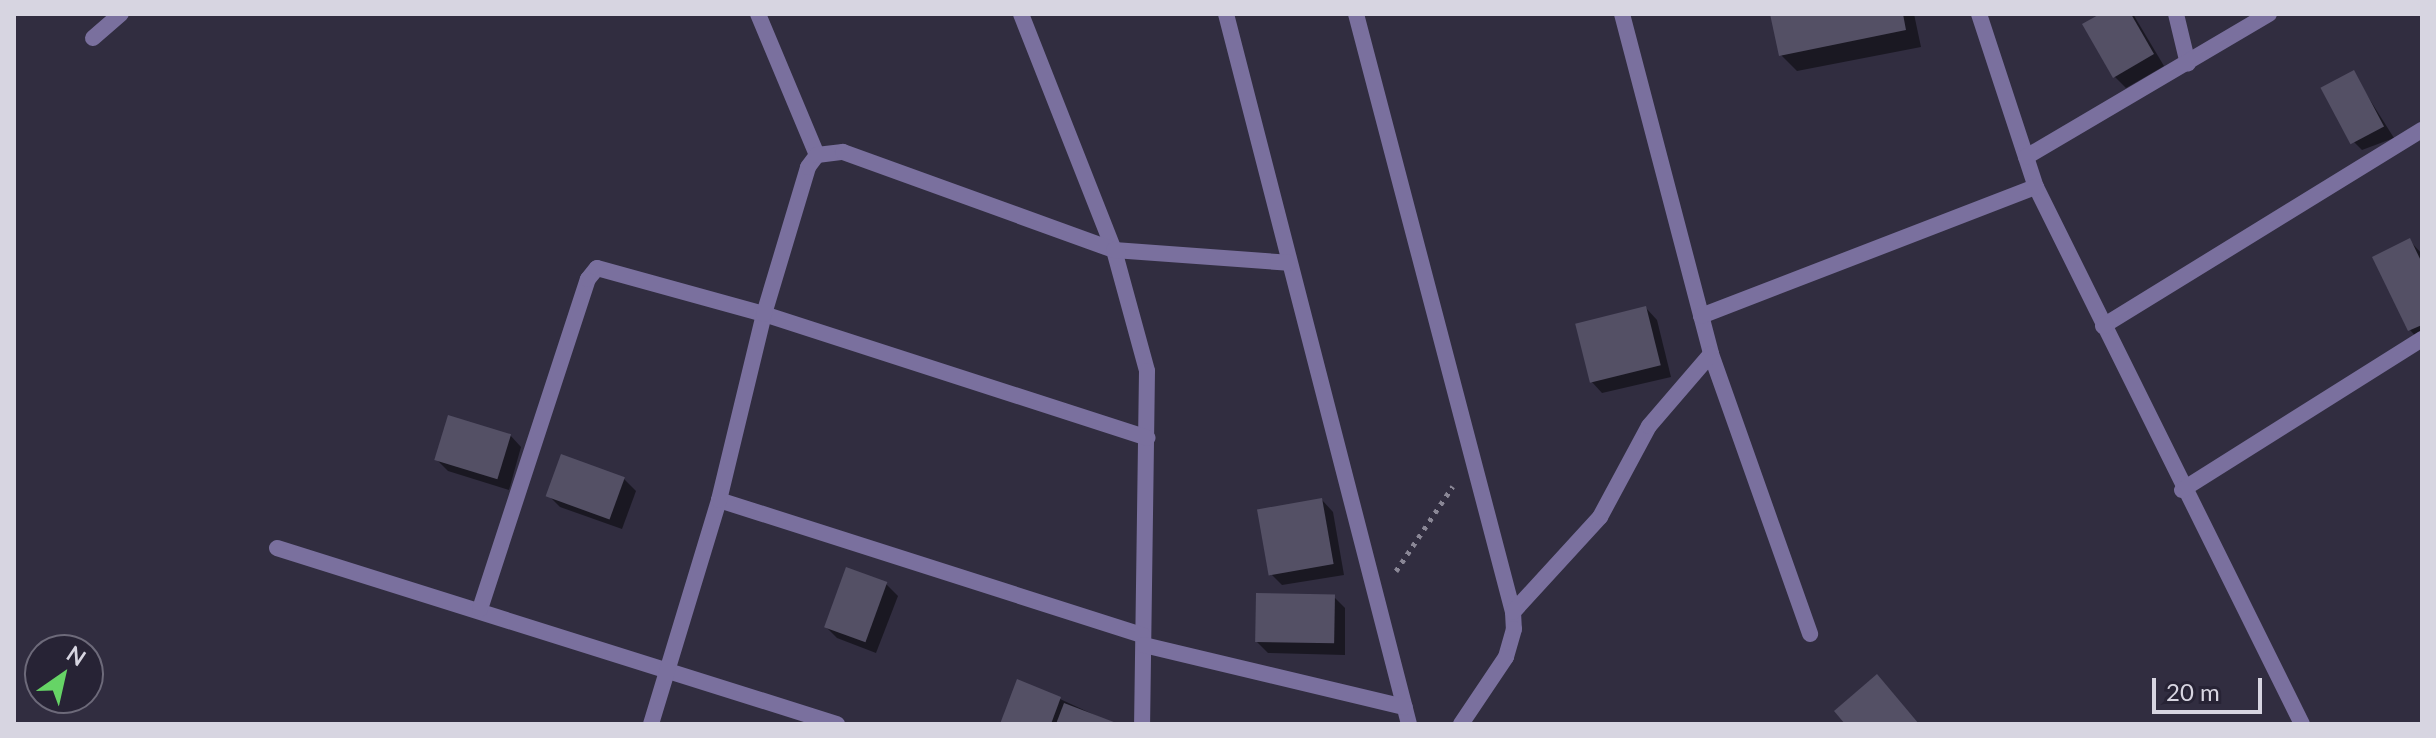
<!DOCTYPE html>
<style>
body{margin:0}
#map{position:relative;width:2436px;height:738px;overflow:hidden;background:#312d40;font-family:Lato,sans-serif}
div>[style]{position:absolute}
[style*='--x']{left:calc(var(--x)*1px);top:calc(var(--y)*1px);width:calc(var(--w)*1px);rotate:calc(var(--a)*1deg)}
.shadow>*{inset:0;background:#0007}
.building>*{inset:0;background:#545065;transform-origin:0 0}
.path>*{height:5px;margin-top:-2.5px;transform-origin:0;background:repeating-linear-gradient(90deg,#8a8796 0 4px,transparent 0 10px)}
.street>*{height:16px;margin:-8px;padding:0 8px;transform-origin:8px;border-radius:8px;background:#7a709e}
span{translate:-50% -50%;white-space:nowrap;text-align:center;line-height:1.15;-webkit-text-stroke:6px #272335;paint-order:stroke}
.frame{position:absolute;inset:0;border:16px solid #d7d5e1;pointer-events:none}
.north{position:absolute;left:24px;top:634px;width:80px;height:80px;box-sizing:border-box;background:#272335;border:2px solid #6d6a7a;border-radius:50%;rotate:34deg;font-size:22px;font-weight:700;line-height:32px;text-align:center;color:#d7d5e1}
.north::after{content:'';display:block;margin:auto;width:28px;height:36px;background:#66d466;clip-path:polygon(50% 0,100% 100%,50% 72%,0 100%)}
.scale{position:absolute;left:2152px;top:678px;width:110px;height:36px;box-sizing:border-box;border:4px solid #d7d5e1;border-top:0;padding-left:10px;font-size:24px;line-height:28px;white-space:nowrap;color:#d7d5e1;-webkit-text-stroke:6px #272335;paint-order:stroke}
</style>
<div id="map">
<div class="shadow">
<div style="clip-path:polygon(1772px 14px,1914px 14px,1921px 47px,1797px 71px,1781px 55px)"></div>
<div style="clip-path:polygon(2104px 14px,2133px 14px,2164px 66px,2126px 88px,2115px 77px)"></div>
<div style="clip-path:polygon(2353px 73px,2394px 138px,2362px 150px,2350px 138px)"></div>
<div style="clip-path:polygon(2410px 241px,2422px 254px,2421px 342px,2410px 330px)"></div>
<div style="clip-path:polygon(1646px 308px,1657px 320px,1671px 377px,1602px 393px,1591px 381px)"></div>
<div style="clip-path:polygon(510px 435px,521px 447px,509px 490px,448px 471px,437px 460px)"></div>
<div style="clip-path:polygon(562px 457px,624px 479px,636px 491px,622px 529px,560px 507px,548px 495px)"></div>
<div style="clip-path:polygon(1322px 500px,1333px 512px,1344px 575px,1282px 585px,1270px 573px)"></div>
<div style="clip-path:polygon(886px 584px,898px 596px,876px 653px,837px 638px,826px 627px)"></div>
<div style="clip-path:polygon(1334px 597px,1345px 608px,1345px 655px,1268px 653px,1256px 641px)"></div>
<div style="clip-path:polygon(1060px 699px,1114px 724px,1002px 724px)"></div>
</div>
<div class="building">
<div style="clip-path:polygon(1770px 14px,1903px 14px,1906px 30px,1779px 56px)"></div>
<div style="clip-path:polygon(2100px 14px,2131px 14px,2154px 54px,2113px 78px,2082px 24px)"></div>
<div style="left:2354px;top:70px;width:64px;height:38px;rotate:62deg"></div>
<div style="clip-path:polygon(2410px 238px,2422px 263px,2422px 325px,2408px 331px,2372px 257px)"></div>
<div style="left:1646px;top:306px;width:61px;height:73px;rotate:76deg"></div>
<div style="left:448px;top:415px;width:66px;height:47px;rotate:17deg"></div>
<div style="left:561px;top:454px;width:68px;height:45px;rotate:20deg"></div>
<div style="left:1322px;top:498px;width:67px;height:66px;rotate:80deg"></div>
<div style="left:846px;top:567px;width:44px;height:64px;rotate:20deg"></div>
<div style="left:1256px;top:593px;width:79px;height:49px;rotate:1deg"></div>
<div style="clip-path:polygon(1877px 674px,1919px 724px,1845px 724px,1834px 711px)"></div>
<div style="clip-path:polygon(1017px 679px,1061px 697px,1051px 724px,1000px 724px)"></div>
<div style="clip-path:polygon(1064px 703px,1119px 724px,1056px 724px)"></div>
</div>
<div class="path">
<div style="--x:1396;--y:571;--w:102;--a:-56.2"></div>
</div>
<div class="street">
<div style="--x:758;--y:14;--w:153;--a:67.3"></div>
<div style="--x:1021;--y:14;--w:254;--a:68.5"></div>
<div style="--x:1114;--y:250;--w:125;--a:74.7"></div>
<div style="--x:1147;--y:371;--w:353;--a:90.8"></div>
<div style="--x:1226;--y:14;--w:733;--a:75.55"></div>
<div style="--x:1356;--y:14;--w:618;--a:75.29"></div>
<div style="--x:1513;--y:612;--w:17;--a:87"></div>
<div style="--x:1514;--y:629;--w:29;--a:106"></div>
<div style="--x:1506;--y:657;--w:81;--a:123.9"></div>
<div style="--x:1622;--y:14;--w:351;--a:75.3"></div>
<div style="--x:1711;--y:354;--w:297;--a:70.5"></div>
<div style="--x:1979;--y:14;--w:182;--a:71.8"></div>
<div style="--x:2036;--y:187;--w:599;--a:63.65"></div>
<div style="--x:2176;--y:14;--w:51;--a:76.5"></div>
<div style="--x:93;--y:38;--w:37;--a:-41"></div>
<div style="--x:2026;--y:157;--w:282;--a:-30.5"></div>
<div style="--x:1701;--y:316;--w:359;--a:-21.1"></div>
<div style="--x:2103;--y:326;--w:374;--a:-31.6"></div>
<div style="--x:2182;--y:490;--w:284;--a:-32.2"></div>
<div style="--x:719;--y:500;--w:445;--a:17.7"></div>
<div style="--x:277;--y:548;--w:587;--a:17.45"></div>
<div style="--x:480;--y:609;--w:347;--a:-71.9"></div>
<div style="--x:588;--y:279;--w:14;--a:-51"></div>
<div style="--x:597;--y:268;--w:173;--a:15.4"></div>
<div style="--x:764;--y:314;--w:403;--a:17.9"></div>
<div style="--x:1513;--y:612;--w:129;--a:-47.5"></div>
<div style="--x:1600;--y:517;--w:103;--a:-61.7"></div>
<div style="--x:1649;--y:426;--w:95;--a:-49.3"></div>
<div style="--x:1144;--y:645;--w:268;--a:13.4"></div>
<div style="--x:651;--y:724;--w:234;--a:-73.1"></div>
<div style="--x:719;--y:500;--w:191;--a:-76.4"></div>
<div style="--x:764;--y:314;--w:153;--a:-73.3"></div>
<div style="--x:808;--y:167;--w:15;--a:-53"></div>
<div style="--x:817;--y:155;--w:26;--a:-7"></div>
<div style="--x:843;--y:152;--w:288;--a:19.9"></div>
<div style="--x:1114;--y:250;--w:175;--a:4.2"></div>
</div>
<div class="frame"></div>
<div class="north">N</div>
<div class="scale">20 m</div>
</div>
